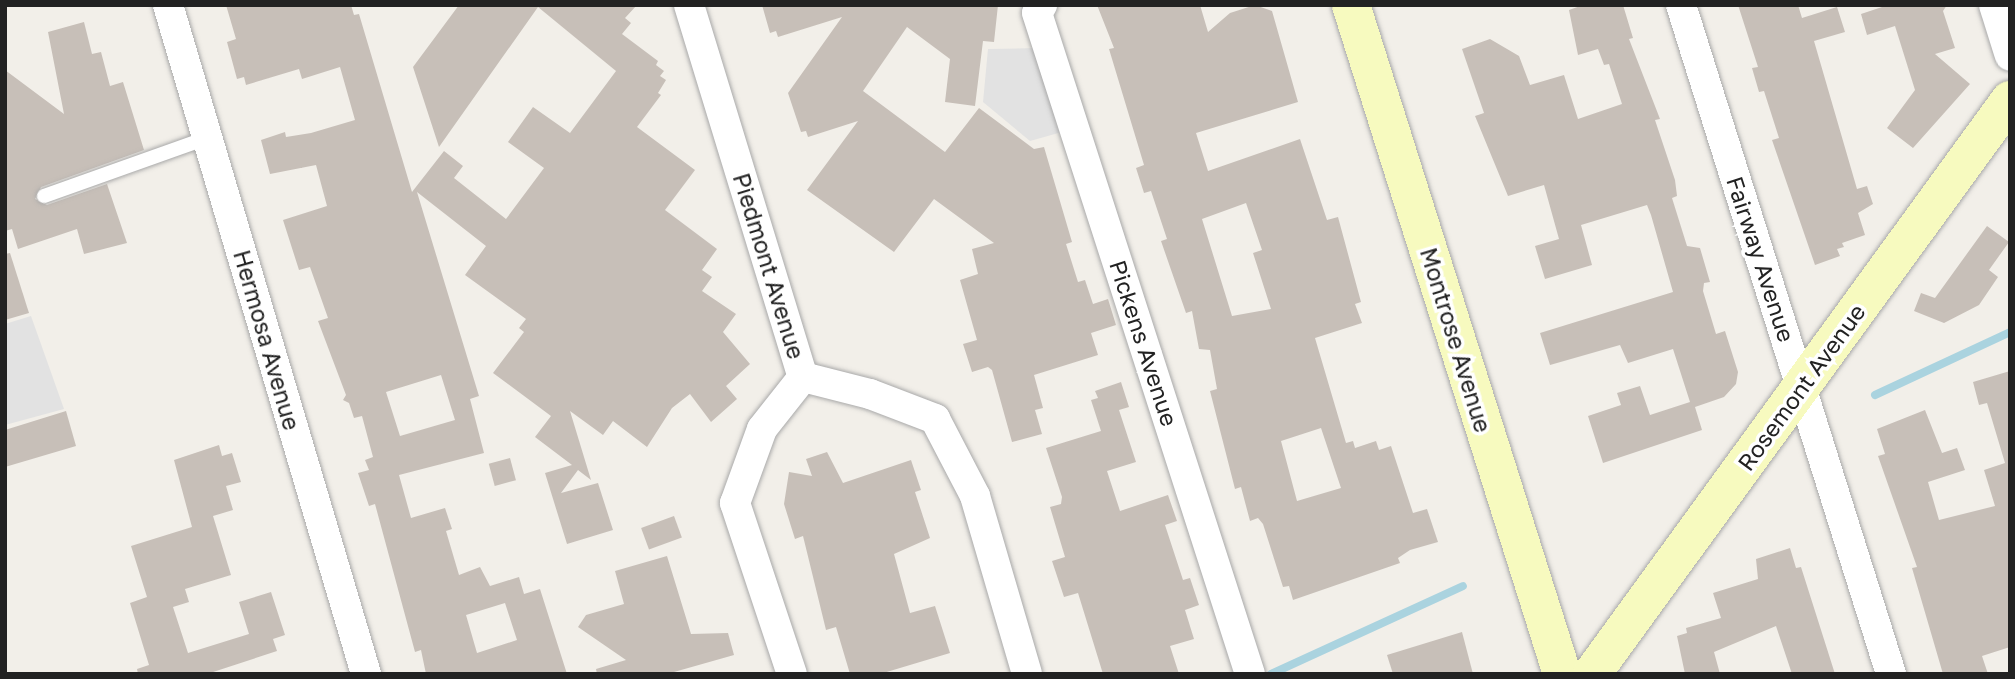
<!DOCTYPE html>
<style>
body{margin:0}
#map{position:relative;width:2015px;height:679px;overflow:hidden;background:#f2efe9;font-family:"Golos Text",sans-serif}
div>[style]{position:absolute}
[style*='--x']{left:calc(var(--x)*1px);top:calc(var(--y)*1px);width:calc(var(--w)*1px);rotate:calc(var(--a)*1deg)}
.parking>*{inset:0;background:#e2e2e2}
.stream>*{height:8px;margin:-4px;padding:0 4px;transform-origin:4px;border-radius:4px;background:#aad3df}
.building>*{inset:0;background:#c7bfb8;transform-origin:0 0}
.roads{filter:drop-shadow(0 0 2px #a9a9a9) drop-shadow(0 0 2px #a9a9a9)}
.lane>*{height:14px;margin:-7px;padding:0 7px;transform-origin:7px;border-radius:7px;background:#fff}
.street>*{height:30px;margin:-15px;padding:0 15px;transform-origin:15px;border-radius:15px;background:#fff}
.secondary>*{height:38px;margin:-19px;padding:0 19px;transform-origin:19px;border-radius:19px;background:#f7fabf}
span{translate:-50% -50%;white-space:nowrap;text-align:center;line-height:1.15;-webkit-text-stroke:7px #fff;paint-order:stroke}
.street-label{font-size:23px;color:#222}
.frame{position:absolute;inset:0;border:7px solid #222;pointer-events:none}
</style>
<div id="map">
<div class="parking">
<div style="clip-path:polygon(1036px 48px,1062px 132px,1030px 141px,983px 102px,988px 49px)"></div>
<div style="clip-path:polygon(31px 316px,64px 409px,5px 425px,5px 324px)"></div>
</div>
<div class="stream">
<div style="--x:1875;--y:395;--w:149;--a:-25"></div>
<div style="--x:1271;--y:674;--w:211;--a:-24.6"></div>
</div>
<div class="building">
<div style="clip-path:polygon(evenodd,226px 5px,351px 5px,354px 15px,359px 14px,412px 192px,444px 151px,463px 166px,454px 178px,506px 219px,544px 168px,508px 142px,533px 107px,570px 133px,616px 71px,538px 7px,439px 147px,413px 67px,459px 5px,637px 5px,625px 18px,631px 23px,622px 34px,658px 61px,656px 65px,664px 71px,660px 76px,666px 80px,658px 93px,661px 95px,637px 127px,695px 170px,665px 210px,717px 249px,702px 270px,712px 277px,702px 291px,736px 314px,723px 332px,750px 364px,726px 386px,737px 399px,711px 422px,690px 394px,672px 408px,647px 447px,613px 421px,603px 435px,570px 411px,591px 480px,578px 470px,561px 493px,598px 483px,613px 530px,567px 544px,545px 473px,572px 465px,535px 437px,551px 416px,493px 373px,524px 332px,519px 328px,526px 319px,465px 275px,486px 246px,417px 192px,479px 396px,470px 399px,484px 453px,399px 475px,411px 518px,445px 508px,452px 529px,446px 531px,459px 575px,480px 567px,490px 586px,519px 577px,524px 594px,540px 589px,567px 674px,426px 674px,421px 650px,415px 652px,375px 504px,369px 506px,358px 473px,369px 470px,365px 460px,373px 457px,362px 416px,354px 418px,349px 403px,343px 400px,346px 395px,318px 321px,328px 318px,310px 267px,299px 270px,283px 220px,327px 206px,316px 165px,270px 174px,261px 140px,285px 132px,286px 137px,311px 133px,355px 120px,340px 67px,302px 79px,299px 69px,246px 85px,244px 77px,237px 79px,227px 42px,236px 39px,226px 5px,441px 375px,455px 420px,400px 436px,386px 392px,441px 375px,226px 5px,505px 603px,517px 640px,477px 653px,466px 615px,505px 603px)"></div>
<div style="clip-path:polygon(762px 5px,998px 5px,994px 42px,983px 41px,975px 106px,945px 102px,950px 59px,907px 27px,863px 91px,945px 152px,979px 108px,1034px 149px,1044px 147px,1072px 242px,1066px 244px,1078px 282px,1085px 280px,1093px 304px,1108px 299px,1116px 325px,1091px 333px,1098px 355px,1034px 375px,1043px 408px,1035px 410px,1042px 434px,1012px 442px,992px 370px,988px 367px,972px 372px,963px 344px,977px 340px,960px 280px,978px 274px,972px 249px,994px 243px,934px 199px,894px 252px,807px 190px,858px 121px,808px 137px,806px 131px,801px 132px,788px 93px,842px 17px,778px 37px,776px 31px,770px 33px)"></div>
<div style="clip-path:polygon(evenodd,1097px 5px,1200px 5px,1208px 32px,1230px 13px,1255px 5px,1272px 11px,1298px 102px,1196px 133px,1208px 171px,1300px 139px,1327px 220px,1338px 217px,1361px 302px,1355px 304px,1362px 323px,1315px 338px,1346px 443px,1353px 441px,1355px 448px,1376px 441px,1379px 450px,1391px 446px,1413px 513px,1427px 509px,1438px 542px,1410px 550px,1398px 558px,1400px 563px,1293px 600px,1289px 586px,1283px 587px,1263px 524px,1258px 518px,1250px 521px,1241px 487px,1235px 489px,1210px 391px,1217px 389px,1210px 350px,1199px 349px,1192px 311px,1186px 313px,1161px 241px,1167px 239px,1151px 191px,1144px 193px,1136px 168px,1144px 165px,1109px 49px,1114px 48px,1097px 5px,1246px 203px,1262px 250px,1253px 253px,1271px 309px,1232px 316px,1202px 219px,1246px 203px,1097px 5px,1321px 428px,1341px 488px,1297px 501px,1281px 441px,1321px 428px)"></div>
<div style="clip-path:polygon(1583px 5px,1623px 5px,1633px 38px,1629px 39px,1660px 119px,1655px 120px,1675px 180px,1677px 196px,1672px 198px,1687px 246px,1700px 248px,1710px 282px,1704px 283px,1703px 291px,1716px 334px,1725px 331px,1738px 372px,1736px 384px,1724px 397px,1695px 407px,1702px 430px,1603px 463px,1588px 416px,1621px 405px,1617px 393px,1640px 386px,1650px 415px,1690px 402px,1673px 349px,1628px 363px,1620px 345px,1550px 365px,1540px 333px,1673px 292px,1651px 215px,1647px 205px,1581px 225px,1592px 265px,1545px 279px,1535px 246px,1559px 239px,1544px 185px,1508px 196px,1475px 116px,1484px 113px,1462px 49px,1490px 39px,1519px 56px,1530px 85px,1564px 75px,1578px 119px,1622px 104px,1609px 64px,1604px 65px,1598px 49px,1578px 55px,1569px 10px)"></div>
<div style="clip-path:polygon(1738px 5px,1798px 5px,1802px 18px,1837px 7px,1845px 32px,1814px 41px,1857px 189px,1867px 186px,1873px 204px,1858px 213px,1865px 235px,1842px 243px,1844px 247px,1837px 249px,1840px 256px,1815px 265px,1772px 140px,1779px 138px,1764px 91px,1759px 92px,1752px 68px,1758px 67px)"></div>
<div style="clip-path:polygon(1888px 5px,1947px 5px,1943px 11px,1955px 48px,1935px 54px,1970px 84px,1913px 148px,1887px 128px,1915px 90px,1895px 26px,1867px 35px,1861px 14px)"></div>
<div style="clip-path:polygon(84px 22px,92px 54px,101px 52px,110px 86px,123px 82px,144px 150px,41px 187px,35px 199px,47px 205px,107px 184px,127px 243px,84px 254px,77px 229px,18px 249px,12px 229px,5px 231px,5px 70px,64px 114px,48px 32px)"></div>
<div style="clip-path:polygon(1987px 226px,2009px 242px,1989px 270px,1998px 277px,1979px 305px,1944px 323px,1914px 311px,1921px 293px,1935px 298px)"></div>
<div style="clip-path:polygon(10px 253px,29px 313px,5px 320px,5px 254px)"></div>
<div style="clip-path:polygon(2010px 371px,2010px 647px,1982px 656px,1988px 674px,1943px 674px,1912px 568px,1917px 567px,1878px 456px,1885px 454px,1877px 429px,1925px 410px,1942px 453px,1957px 448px,1965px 470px,1928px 482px,1939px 520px,1995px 506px,1984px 470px,2005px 463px,1987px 403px,1979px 405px,1973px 382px)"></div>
<div style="clip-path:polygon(1121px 382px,1129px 407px,1119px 410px,1136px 462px,1107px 471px,1120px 511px,1168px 495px,1177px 521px,1165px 525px,1183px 580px,1190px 578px,1199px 605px,1185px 610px,1194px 639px,1170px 646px,1179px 674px,1103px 674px,1078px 593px,1064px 597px,1052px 561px,1065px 557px,1050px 507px,1061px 504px,1062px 497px,1046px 448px,1101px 431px,1091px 400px,1098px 398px,1095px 391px)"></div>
<div style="clip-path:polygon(66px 411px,76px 446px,5px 467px,5px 430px)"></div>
<div style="clip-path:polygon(219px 445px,222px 456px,232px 453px,241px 482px,226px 486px,233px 510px,213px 516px,231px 575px,185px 589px,189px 602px,173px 607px,188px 653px,249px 634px,239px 602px,271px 592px,285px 635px,273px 639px,277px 651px,207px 674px,138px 674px,137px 669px,149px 665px,130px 603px,147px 597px,131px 546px,192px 527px,174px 460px)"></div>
<div style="clip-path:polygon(827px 452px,843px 483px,911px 460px,921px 490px,915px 492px,930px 538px,894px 554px,910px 613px,935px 606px,950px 653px,880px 674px,850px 674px,836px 627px,826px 630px,803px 536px,795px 539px,784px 504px,789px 472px,812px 476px,806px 459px)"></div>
<div style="left:510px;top:458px;width:23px;height:22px;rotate:75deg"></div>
<div style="left:674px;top:516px;width:23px;height:35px;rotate:70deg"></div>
<div style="clip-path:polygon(1790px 548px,1796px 568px,1801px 567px,1835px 674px,1792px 674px,1776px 626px,1714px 652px,1720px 674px,1685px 674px,1677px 636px,1687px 633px,1686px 628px,1721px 618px,1713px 593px,1758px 579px,1756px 559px)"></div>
<div style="clip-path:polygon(667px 556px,691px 634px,728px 633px,734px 655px,667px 674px,597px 674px,596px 669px,626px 660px,578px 627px,586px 615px,624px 604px,615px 571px)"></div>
<div style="clip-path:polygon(1462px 632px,1473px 674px,1393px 674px,1387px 655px)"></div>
</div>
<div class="roads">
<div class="lane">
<div style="--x:44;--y:196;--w:173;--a:-19.6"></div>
</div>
<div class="street">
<div style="--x:168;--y:5;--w:698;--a:73.51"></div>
<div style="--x:689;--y:5;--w:389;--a:73"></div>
<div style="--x:803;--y:377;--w:66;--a:128.3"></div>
<div style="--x:762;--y:429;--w:79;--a:110"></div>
<div style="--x:735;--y:503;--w:180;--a:71.6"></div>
<div style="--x:1042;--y:5;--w:9;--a:122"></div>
<div style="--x:1037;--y:13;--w:694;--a:72.14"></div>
<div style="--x:1681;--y:5;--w:701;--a:72.57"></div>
<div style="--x:1994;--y:5;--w:53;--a:72.6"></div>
<div style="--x:803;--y:377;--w:69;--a:14.2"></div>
<div style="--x:870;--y:394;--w:70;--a:21"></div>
<div style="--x:935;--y:419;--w:87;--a:62.5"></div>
<div style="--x:975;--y:496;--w:185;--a:73.7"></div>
</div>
<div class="secondary">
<div style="--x:1351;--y:5;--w:701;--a:72.49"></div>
<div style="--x:1592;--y:674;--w:710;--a:-53.94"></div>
</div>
</div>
<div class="street-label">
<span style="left:1761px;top:259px;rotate:72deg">Fairway Avenue</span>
<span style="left:769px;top:266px;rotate:73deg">Piedmont Avenue</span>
<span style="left:267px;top:340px;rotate:74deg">Hermosa Avenue</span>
<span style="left:1456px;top:340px;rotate:73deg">Montrose Avenue</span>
<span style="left:1144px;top:343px;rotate:72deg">Pickens Avenue</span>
<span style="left:1801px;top:387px;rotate:-54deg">Rosemont Avenue</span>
</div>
<div class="frame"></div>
</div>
